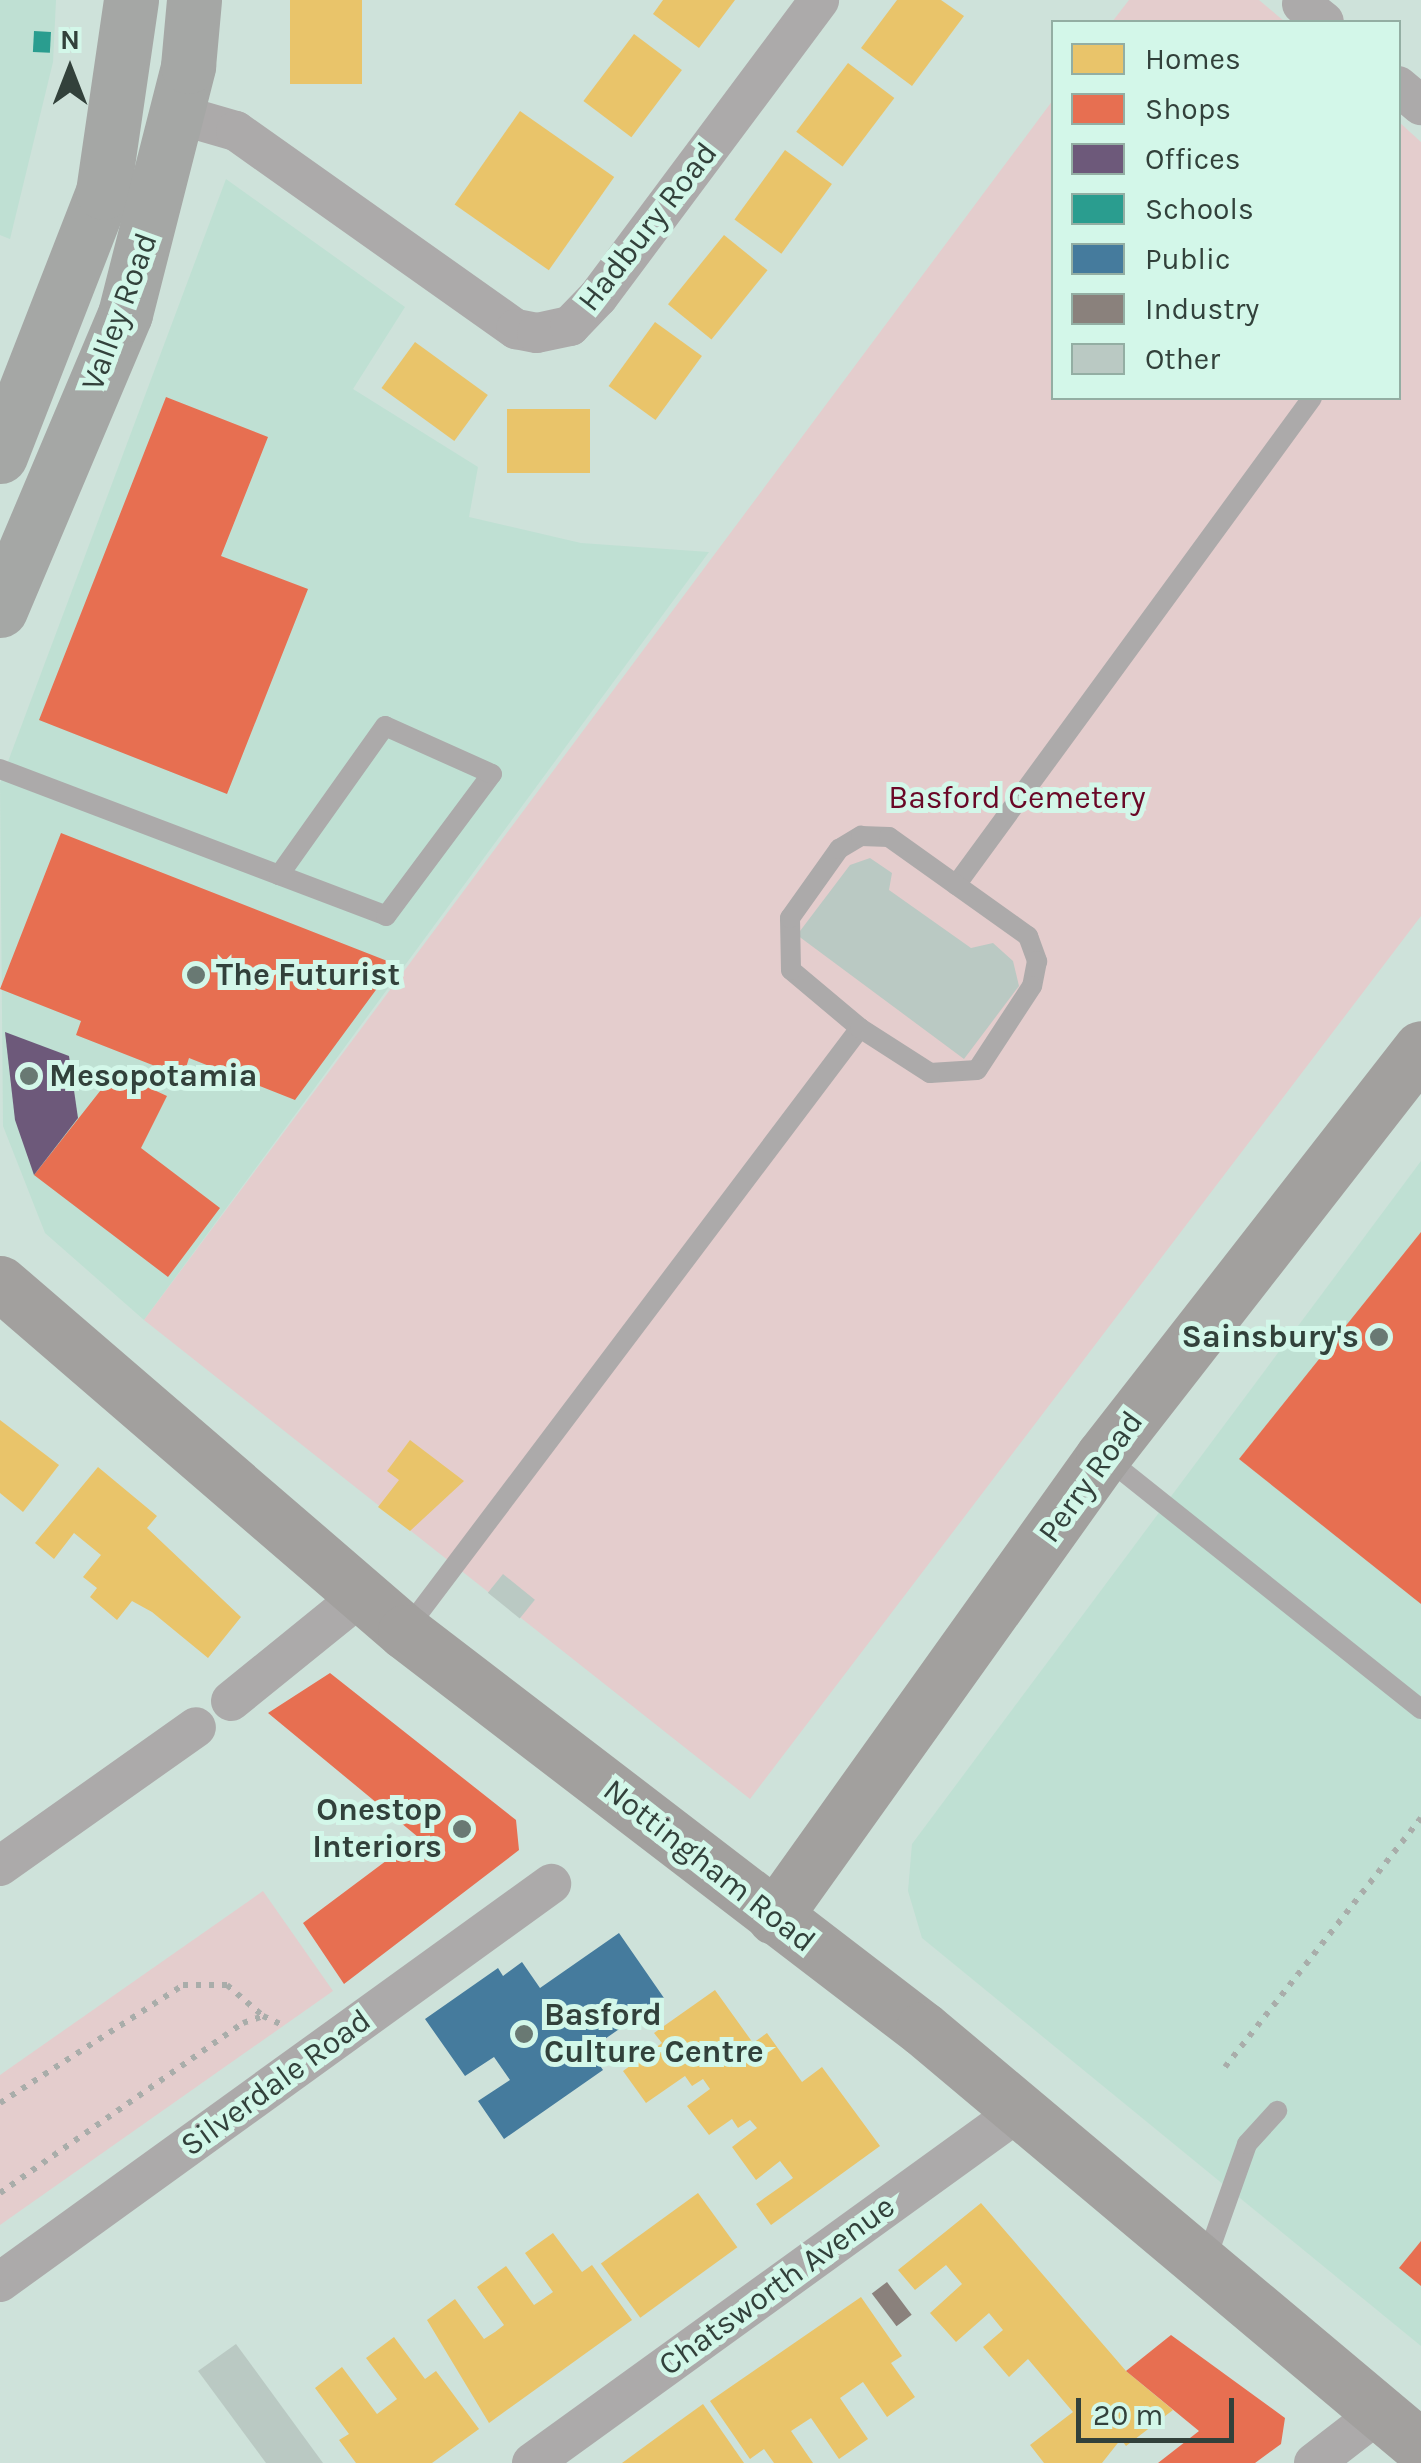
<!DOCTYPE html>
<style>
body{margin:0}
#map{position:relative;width:1421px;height:2463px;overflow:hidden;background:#cee2da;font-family:Karla,sans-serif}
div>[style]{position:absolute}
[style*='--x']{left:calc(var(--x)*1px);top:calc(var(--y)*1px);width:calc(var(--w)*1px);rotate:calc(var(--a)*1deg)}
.built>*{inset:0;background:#bfe0d3}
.green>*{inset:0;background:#e4cdcd}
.homes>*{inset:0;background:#e9c46a;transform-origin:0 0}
.shops>*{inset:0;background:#e76f51}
.offices>*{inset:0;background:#6d597a}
.schools>*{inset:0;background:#2a9d8f;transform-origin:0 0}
.public>*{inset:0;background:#457b9d}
.industry>*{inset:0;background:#8a817c;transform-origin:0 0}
.building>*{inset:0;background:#bac9c3;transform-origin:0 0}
.path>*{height:6px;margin-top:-3px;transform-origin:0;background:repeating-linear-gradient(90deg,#a9adaa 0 5px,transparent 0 13px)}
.lane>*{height:20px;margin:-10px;padding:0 10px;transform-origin:10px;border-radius:10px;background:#acaaaa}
.street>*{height:40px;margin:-20px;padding:0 20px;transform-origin:20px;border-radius:20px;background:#acaaaa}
.secondary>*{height:55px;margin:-27.5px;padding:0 27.5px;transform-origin:27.5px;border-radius:27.5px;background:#a2a09e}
.highway>*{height:55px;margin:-27.5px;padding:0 27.5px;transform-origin:27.5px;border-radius:27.5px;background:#a5a7a5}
.dots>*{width:28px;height:28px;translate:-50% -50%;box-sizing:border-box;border:5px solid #d3f7e9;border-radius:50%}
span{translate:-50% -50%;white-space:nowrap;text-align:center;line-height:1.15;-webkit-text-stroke:10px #d3f7e9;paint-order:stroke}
.street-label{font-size:32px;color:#32413b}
.park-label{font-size:32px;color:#6a0827}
.poi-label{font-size:32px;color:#32413b;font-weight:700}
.left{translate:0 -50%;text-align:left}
.right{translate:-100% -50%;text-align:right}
.legend{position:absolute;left:1051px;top:20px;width:350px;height:380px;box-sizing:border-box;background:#d3f7e9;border:2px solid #93aea3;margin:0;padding:12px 18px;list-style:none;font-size:30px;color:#32413b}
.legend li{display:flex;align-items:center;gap:20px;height:50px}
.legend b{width:50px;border:2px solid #93aea3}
.north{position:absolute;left:20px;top:20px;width:100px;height:100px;-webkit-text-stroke:8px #d3f7e9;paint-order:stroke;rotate:0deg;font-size:28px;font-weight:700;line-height:40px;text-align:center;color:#32413b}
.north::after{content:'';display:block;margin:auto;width:35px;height:45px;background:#32413b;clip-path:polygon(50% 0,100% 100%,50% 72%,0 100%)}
.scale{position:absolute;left:1076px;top:2398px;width:158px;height:45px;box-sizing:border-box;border:5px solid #32413b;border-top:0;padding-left:12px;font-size:30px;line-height:35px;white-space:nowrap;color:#32413b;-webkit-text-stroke:8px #d3f7e9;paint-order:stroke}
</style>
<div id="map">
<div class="built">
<div style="clip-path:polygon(0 0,56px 0,53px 62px,10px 239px,0 235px)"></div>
<div style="clip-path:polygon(226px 179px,405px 307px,353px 389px,478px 467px,469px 517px,581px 543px,709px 552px,144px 1320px,45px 1233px,3px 1126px,0 783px)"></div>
<div style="clip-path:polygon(1421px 1161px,1421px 2346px,922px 1938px,908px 1891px,912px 1844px)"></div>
</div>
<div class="green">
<div style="clip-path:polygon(1129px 0,1259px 0,1285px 22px,1112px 22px)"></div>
<div style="clip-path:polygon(1053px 100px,1054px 398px,1398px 398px,1399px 122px,1421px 142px,1421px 916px,750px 1799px,144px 1320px)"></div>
<div style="clip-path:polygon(263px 1891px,333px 1991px,0 2225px,0 2075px)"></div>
</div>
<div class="homes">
<div style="left:290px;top:0;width:72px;height:84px"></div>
<div style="clip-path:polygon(663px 0,735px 0,699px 48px,653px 14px)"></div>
<div style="clip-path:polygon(897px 0,941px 0,964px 16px,912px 86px,861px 48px)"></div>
<div style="left:634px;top:34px;width:60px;height:84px;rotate:37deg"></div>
<div style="left:848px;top:63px;width:58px;height:86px;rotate:37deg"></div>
<div style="left:520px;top:111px;width:115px;height:114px;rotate:35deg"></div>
<div style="left:785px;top:150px;width:58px;height:86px;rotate:36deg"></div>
<div style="left:724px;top:235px;width:56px;height:89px;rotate:39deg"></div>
<div style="left:655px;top:322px;width:58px;height:79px;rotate:36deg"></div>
<div style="left:415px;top:342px;width:90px;height:57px;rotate:36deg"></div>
<div style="left:507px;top:409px;width:83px;height:64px"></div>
<div style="clip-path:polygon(0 1420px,59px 1465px,23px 1512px,0 1493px)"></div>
<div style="clip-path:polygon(410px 1440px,464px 1481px,410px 1531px,378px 1507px,399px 1480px,387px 1471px)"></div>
<div style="clip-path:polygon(98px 1467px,157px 1516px,147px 1528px,241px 1617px,208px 1658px,152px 1612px,132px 1601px,117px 1620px,90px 1597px,97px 1588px,83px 1577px,101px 1555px,74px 1533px,54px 1559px,35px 1543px)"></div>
<div style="clip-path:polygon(715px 1990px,753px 2043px,767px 2033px,802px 2082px,822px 2067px,880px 2146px,771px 2225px,756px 2204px,793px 2178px,780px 2161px,756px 2180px,732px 2147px,757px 2128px,750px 2120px,738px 2128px,732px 2119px,709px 2135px,687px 2106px,710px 2089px,703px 2079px,692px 2086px,685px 2076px,646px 2103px,623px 2071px,662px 2043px,654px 2033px)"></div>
<div style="left:698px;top:2193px;width:67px;height:120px;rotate:54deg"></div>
<div style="clip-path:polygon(981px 2203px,1126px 2371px,1173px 2410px,1126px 2446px,1121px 2439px,1102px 2463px,1044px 2463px,1030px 2445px,1073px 2412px,1028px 2359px,1009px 2377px,983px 2347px,1003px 2330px,989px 2313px,956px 2342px,930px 2313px,962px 2284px,946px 2265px,915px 2290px,898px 2270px)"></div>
<div style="clip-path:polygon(553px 2233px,582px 2272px,592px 2265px,632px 2320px,489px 2423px,427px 2320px,455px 2299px,484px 2339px,495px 2332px,504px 2325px,477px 2287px,506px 2266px,534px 2305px,543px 2299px,553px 2292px,525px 2253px)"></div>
<div style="clip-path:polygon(861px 2297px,902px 2356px,891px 2363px,915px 2397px,887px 2417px,863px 2382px,840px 2398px,868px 2439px,839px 2459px,811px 2418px,791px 2431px,813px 2463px,774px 2463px,764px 2449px,750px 2459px,710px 2401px)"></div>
<div style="clip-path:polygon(394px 2337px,425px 2379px,436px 2371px,479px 2429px,432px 2463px,356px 2463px,339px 2440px,349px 2434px,315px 2388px,342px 2367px,377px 2414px,397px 2399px,366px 2358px)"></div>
<div style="clip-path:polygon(703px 2404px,744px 2463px,622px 2463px,678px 2422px)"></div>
</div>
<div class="shops">
<div style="clip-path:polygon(166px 397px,268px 437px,221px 556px,308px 589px,227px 794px,39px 720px)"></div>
<div style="clip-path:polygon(61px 833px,395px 964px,295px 1100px,189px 1058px,183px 1077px,76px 1035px,81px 1021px,0 989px)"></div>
<div style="clip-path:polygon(115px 1072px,167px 1096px,141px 1148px,220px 1208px,168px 1277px,34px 1175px)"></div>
<div style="clip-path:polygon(1421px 1232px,1421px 1604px,1239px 1459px)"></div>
<div style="clip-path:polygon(330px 1673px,516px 1820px,519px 1850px,344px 1984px,303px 1923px,418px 1837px,268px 1713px)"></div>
<div style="clip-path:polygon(1421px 2241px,1421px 2286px,1399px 2268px)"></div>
<div style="clip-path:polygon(1171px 2335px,1285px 2418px,1281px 2444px,1255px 2463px,1158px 2463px,1199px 2431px,1126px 2371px)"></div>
</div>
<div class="offices">
<div style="clip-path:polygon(5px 1032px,69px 1056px,78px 1118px,34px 1175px,15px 1120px)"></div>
</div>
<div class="schools">
<div style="left:34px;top:31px;width:17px;height:21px;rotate:3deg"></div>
</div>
<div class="public">
<div style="clip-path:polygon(619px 1933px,664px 1998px,589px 2050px,603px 2070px,504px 2139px,478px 2101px,510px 2080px,494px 2057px,465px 2076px,425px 2019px,498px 1968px,503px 1976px,522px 1962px,540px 1988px)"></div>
</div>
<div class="industry">
<div style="left:887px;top:2282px;width:41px;height:19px;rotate:53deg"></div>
</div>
<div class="building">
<div style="clip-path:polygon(870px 858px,892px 873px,889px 890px,971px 948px,993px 943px,1013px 961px,1019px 986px,964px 1059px,797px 935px,850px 865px)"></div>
<div style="left:503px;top:1574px;width:41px;height:24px;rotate:39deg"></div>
<div style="clip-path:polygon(236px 2344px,323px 2463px,266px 2463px,198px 2371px)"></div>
</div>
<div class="path">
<div style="--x:1225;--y:2067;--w:317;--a:-51.8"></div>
<div style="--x:0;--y:2103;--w:218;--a:-32.8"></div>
<div style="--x:183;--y:1985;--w:44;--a:0"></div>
<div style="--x:227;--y:1985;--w:48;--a:40.7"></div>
<div style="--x:0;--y:2193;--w:297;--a:-35"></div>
<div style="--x:243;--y:2023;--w:21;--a:-19"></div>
<div style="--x:263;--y:2016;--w:19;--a:25"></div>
</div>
<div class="lane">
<div style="--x:0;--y:769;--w:413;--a:20.8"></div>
<div style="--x:386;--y:916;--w:177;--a:-53.3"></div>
<div style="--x:492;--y:774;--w:117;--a:-155.8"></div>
<div style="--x:385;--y:726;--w:183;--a:125.4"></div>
<div style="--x:956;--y:885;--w:603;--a:-53.83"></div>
<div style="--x:1105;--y:1457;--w:404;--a:38.6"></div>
<div style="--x:406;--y:1630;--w:754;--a:-52.98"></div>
<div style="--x:860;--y:1028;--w:90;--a:-140"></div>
<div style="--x:791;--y:970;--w:52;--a:-91.1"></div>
<div style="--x:790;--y:918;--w:85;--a:-54.6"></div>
<div style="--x:839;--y:849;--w:26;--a:-31"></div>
<div style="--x:861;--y:836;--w:28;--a:2"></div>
<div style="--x:889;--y:837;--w:171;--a:35.5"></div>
<div style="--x:1028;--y:936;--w:27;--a:70"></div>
<div style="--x:1037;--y:961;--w:25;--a:101"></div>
<div style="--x:1032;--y:986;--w:100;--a:123.2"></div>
<div style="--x:977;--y:1070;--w:47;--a:176.3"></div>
<div style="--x:930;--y:1073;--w:83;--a:-147.3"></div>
<div style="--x:1206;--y:2260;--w:123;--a:-70.5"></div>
<div style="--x:1247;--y:2144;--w:45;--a:-47.7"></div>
</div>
<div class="street">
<div style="--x:1302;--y:4;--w:28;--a:39"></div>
<div style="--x:1398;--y:86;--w:30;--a:40"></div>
<div style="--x:177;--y:114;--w:61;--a:16.1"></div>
<div style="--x:236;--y:131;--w:343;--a:35.3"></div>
<div style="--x:516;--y:329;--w:21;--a:11"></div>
<div style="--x:537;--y:333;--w:34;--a:-12"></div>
<div style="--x:570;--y:326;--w:40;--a:-46"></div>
<div style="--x:598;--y:297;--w:370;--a:-53.3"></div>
<div style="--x:231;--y:1701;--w:169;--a:-39"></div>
<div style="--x:0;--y:1866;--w:240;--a:-35.3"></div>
<div style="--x:0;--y:2282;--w:680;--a:-35.84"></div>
<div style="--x:532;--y:2463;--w:604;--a:-35.85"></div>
<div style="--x:1314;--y:2463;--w:83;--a:-37.7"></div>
</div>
<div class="secondary">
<div style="--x:0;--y:1283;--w:535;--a:40.75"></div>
<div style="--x:405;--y:1632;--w:653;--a:37.47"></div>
<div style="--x:923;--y:2029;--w:650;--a:40.01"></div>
<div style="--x:774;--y:1917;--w:566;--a:-54.49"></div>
<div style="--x:1103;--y:1456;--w:517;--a:-52.07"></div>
</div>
<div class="highway">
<div style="--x:0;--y:456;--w:283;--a:-68.7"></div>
<div style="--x:103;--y:192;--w:194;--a:-81.7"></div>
<div style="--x:0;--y:610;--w:321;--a:-67.1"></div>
<div style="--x:125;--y:314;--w:256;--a:-75.7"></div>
<div style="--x:188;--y:66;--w:66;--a:-84.8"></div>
</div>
<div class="dots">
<div style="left:196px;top:975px;background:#697973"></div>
<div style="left:29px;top:1076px;background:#697973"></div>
<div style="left:1379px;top:1337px;background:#697973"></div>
<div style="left:462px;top:1829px;background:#697973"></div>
<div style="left:524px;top:2034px;background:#697973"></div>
</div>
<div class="street-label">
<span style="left:648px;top:227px;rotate:-52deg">Hadbury Road</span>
<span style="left:120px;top:312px;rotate:-70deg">Valley Road</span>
<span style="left:1091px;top:1477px;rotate:-54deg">Perry Road</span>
<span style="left:709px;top:1866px;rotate:38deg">Nottingham Road</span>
<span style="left:276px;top:2083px;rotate:-36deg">Silverdale Road</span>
<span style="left:777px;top:2286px;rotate:-36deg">Chatsworth Avenue</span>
</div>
<div class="park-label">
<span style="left:1017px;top:798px">Basford Cemetery</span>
</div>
<div class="poi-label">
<span class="left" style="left:216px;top:975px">The Futurist</span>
<span class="left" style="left:49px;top:1076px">Mesopotamia</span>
<span class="right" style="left:1359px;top:1337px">Sainsbury's</span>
<span class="right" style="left:442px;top:1829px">Onestop<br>Interiors</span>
<span class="left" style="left:544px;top:2034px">Basford<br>Culture Centre</span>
</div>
<ul class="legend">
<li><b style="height:28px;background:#e9c46a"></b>Homes</li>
<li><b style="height:28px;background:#e76f51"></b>Shops</li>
<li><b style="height:28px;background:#6d597a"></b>Offices</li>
<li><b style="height:28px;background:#2a9d8f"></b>Schools</li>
<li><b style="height:28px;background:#457b9d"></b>Public</li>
<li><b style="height:28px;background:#8a817c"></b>Industry</li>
<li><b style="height:28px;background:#bac9c3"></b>Other</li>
</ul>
<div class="north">N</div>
<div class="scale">20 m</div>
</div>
